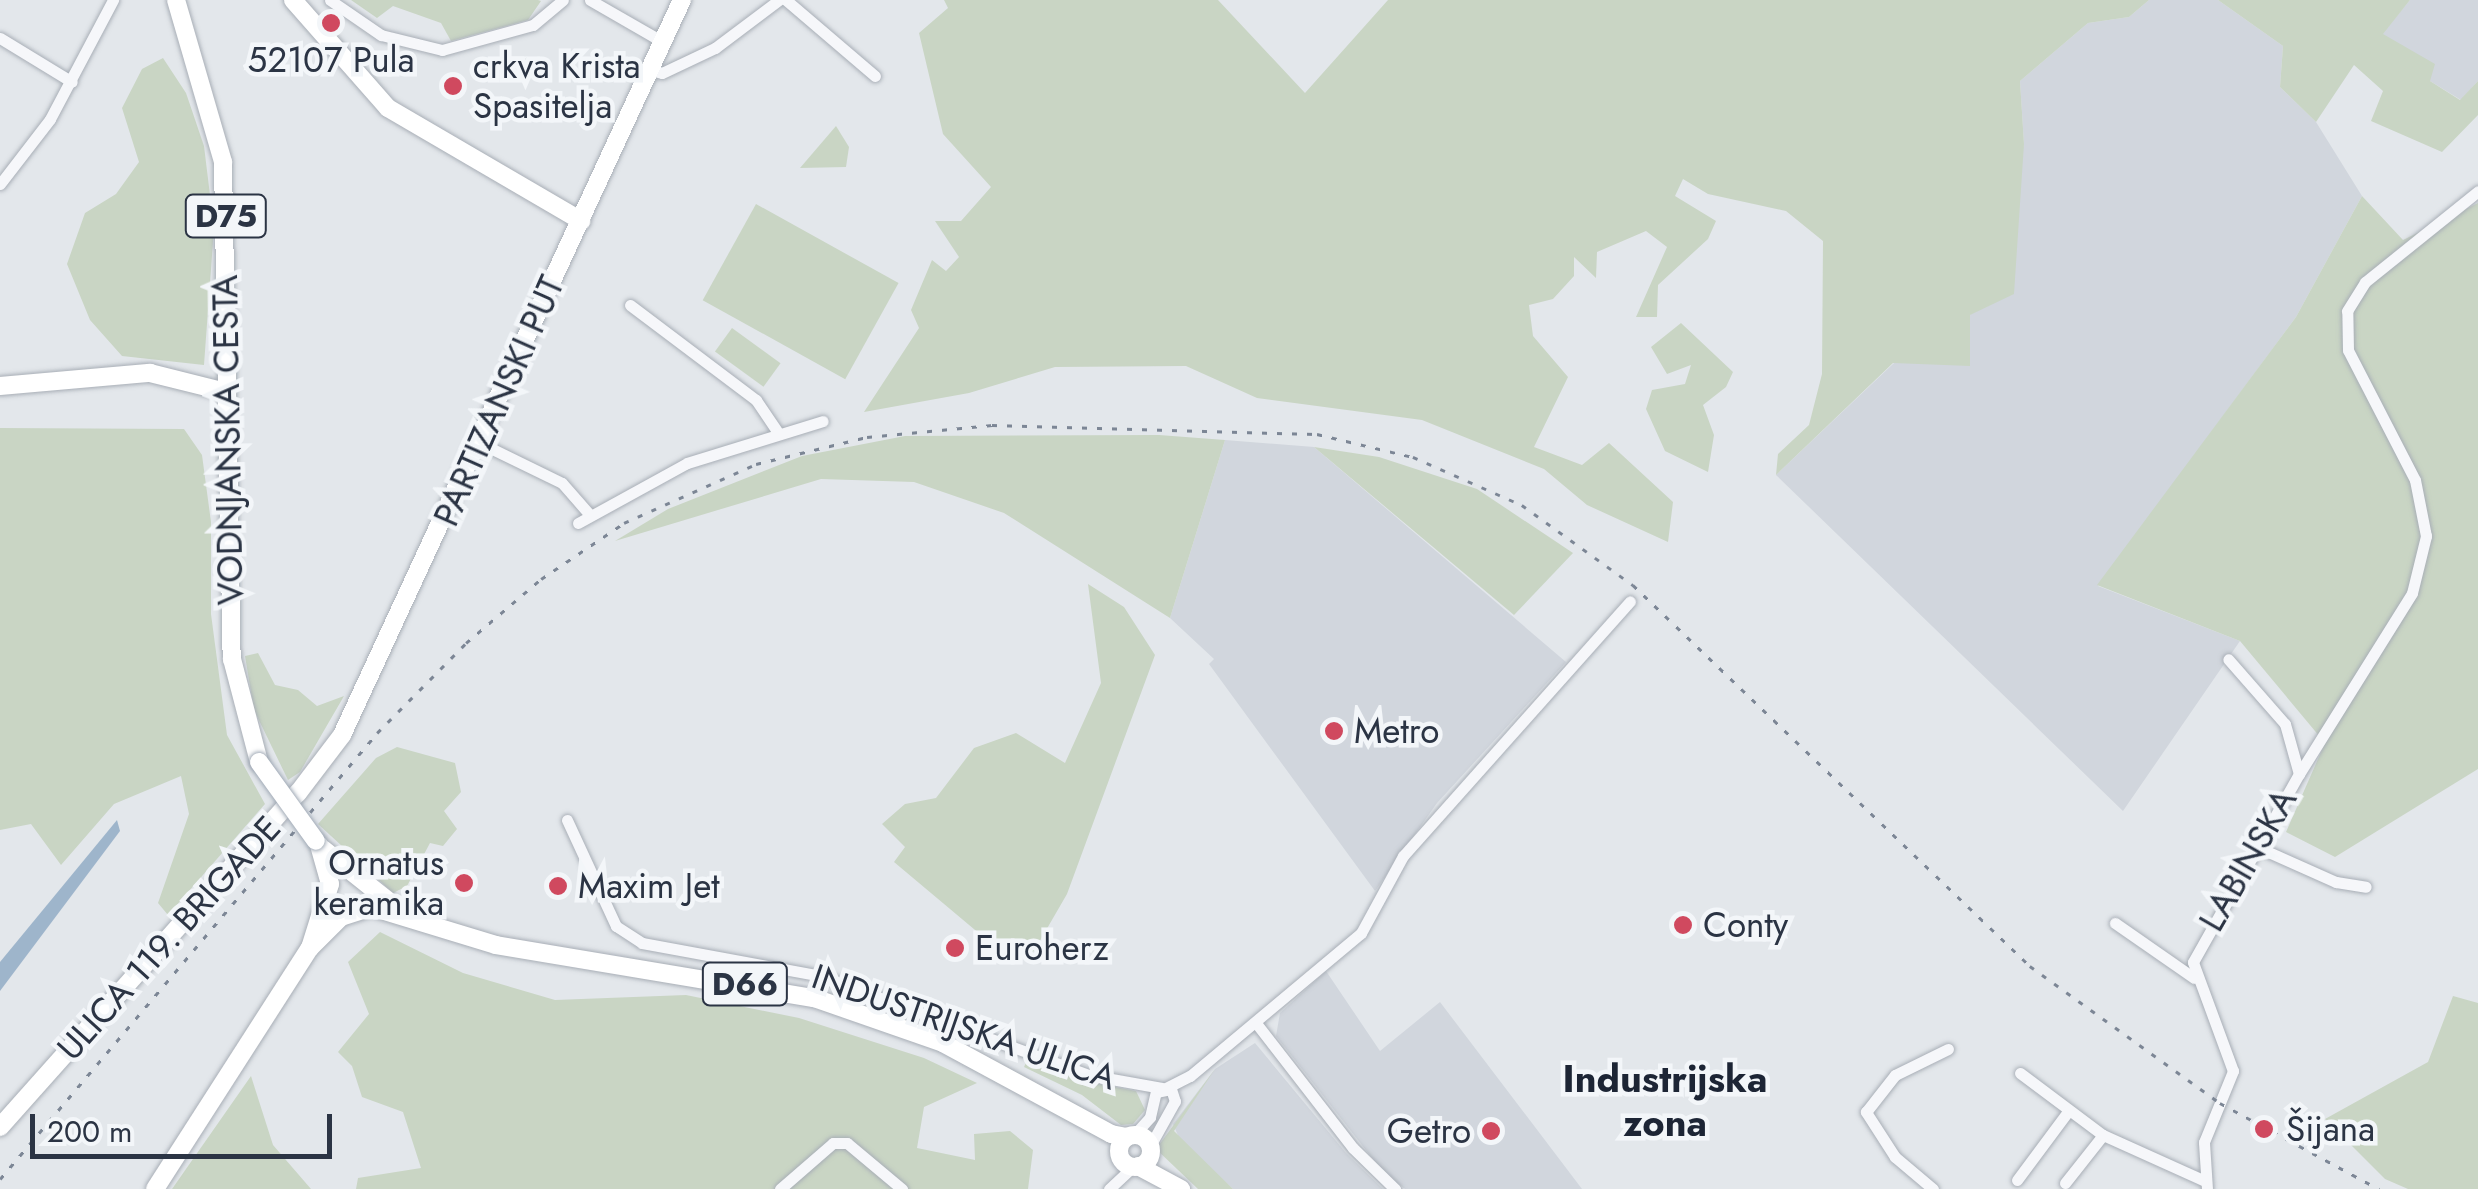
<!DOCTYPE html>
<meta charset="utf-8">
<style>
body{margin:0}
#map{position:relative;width:2478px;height:1189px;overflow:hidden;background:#e3e7eb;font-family:Jost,sans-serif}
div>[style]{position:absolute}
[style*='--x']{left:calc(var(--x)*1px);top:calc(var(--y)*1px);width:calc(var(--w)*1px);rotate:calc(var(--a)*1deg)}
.built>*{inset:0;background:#d1d6dd}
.green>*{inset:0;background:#c9d5c4;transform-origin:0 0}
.water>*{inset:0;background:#9eb5cb}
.roads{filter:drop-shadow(0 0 2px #a8aeb6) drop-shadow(0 0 2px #a8aeb6)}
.street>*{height:11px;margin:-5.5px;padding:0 5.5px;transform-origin:5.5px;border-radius:5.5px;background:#f6f7fa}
.secondary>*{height:18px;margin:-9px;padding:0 9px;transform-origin:9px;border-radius:9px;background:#fff}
.primary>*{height:18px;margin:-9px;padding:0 9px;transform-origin:9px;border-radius:9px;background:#fff}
.primary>.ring{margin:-9px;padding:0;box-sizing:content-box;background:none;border:18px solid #fff;border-radius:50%}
.rail>*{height:2.5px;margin-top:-1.25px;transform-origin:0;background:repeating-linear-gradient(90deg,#7c8695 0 5px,transparent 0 15px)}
.bridges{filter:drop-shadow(0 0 2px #a2abb7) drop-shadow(0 0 2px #a2abb7)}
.primary-bridge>*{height:18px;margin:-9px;padding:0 9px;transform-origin:9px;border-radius:9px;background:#fff}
.dots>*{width:28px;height:28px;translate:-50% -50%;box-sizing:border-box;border:5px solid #f3f6f9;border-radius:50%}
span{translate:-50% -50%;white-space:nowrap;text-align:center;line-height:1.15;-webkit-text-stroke:9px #f3f6f9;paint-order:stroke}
.shield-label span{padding:2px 8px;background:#f3f6f9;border:2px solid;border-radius:8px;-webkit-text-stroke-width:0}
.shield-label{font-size:32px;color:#2b3444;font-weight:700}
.poi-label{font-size:35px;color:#2b3444}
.left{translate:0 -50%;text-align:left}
.right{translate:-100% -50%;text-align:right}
.street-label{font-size:35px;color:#2b3444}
.neighbourhood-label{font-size:38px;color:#1d2535;font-weight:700}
.scale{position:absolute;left:30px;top:1114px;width:302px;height:45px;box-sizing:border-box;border:5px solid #2b3444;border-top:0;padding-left:12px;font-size:30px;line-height:35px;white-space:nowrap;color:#2b3444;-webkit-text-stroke:8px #f3f6f9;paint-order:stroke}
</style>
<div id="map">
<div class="built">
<div style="clip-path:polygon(2149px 0,2218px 0,2283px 46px,2280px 87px,2316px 122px,2362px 196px,2296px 317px,2098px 586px,2240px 641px,2123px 811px,1776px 475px,1894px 363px,1970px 315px,2024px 144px,2020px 81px,2088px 23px,2129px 17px)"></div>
<div style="clip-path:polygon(2410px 0,2478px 0,2478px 81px,2461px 100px,2430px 81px,2382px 34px)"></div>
<div style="clip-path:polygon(1225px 440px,1314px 447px,1566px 662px,1437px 803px,1375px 891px,1209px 664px,1214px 659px,1170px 618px)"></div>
<div style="clip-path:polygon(1326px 971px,1380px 1051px,1440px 1002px,1582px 1189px,1405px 1189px,1384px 1173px,1276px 1036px,1280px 1013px)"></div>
<div style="clip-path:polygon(1255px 1043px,1346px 1153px,1383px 1189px,1233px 1189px,1180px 1140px,1173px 1124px,1215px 1069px)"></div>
</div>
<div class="green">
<div style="clip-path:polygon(351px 0,538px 0,541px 1px,528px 20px,451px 41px,441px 23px,393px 6px,377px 18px)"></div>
<div style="clip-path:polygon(944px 0,1218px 0,1305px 93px,1388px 0,2149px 0,2129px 17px,2088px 23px,2020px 81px,2024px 144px,2014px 294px,1970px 315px,1970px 366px,1893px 363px,1776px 475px,1778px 454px,1809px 425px,1822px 374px,1823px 241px,1786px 211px,1708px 194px,1683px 179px,1675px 196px,1716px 221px,1708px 239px,1658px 285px,1657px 317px,1636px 317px,1667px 247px,1646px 231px,1597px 252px,1596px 278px,1574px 257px,1574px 276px,1553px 299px,1529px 305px,1533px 336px,1568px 377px,1534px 447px,1582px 465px,1609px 443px,1673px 502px,1668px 542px,1587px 505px,1544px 469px,1422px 420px,1257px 398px,1186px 366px,1055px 367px,969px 393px,864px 412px,919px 328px,911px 310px,932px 260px,946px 271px,959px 257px,935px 221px,961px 221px,991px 187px,943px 134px,919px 33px,948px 8px)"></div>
<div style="clip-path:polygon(2218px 0,2410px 0,2383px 34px,2435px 64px,2430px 81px,2460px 100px,2478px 81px,2478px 115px,2442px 152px,2371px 121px,2383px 91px,2354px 65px,2316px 122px,2280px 87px,2283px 46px)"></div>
<div style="clip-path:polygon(163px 58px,186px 93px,204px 146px,214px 228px,204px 365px,122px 356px,90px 320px,67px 264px,85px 213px,116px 194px,139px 162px,122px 108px,142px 69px)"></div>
<div style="clip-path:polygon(836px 126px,849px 147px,846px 167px,800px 168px)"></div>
<div style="clip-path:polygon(2362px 196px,2403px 240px,2478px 203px,2478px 769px,2335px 857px,2286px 832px,2325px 743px,2240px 641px,2097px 585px,2296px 317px)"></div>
<div style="left:756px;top:204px;width:163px;height:110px;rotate:29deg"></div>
<div style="clip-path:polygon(1681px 323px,1733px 372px,1726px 387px,1703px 405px,1714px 435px,1708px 472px,1665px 451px,1646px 409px,1652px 390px,1685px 384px,1691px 365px,1667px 374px,1651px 347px)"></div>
<div style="left:732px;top:328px;width:60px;height:29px;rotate:36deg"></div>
<div style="clip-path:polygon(0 428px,184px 429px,202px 455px,211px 522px,211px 614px,227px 735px,265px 804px,168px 915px,158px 903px,189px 814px,181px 776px,114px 804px,61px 865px,31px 824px,0 830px)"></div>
<div style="clip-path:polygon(1159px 435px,1225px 440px,1170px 618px,1004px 513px,914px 482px,821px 479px,615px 541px,668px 509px,802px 456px,905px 436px)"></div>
<div style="clip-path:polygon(1314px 447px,1379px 457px,1477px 489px,1573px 553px,1514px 615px)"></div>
<div style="clip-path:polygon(1088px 584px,1124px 607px,1155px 655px,1067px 894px,1034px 951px,1012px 961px,894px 862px,905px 847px,882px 824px,905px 804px,936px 798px,974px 748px,1016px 733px,1065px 763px,1101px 683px)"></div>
<div style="clip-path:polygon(258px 653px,275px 685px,298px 690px,317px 706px,344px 696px,300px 772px,288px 780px,254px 710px,245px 656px)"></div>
<div style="clip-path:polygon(397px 747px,455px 763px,461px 792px,444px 811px,457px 829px,443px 846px,430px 843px,407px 886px,393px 893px,318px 824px,376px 758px)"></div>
<div style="clip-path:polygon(380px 932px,463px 973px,555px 1000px,686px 995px,799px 1018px,924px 1058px,977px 1083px,924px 1107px,917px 1148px,975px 1160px,974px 1134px,1010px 1131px,1033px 1150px,1028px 1189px,356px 1189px,358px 1178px,421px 1168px,403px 1112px,362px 1097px,352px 1066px,338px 1052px,369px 1014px,348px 962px)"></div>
<div style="clip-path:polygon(2453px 996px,2478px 1003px,2478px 1189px,2408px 1189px,2385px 1179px,2325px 1119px,2428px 1062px)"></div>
<div style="clip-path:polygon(1030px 1054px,1100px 1084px,1136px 1091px,1145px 1110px,1133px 1124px,1121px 1125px,1082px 1095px,1024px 1067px)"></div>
<div style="clip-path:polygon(1215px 1069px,1174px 1131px,1233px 1189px,1198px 1189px,1156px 1149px)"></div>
<div style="clip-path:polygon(251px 1076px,273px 1145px,311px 1189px,172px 1189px)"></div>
</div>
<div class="water">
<div style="clip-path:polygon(117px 820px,120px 831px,0 991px,0 962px)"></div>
</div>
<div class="roads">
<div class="street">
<div style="--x:330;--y:0;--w:62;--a:34.5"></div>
<div style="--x:381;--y:35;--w:63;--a:13.8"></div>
<div style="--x:442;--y:50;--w:94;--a:-15.4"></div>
<div style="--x:533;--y:25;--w:39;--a:-40"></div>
<div style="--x:590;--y:0;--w:84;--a:29.9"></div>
<div style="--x:786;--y:0;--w:117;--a:40.5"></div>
<div style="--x:0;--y:38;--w:84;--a:31.4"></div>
<div style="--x:650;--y:70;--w:12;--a:14"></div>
<div style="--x:662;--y:73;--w:59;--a:-25.3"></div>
<div style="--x:715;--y:48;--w:80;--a:-36.9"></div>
<div style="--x:0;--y:184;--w:82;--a:-52.4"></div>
<div style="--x:50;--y:119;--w:135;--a:-62.1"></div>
<div style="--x:630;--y:305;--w:158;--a:37"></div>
<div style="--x:756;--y:400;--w:37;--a:56"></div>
<div style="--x:480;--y:443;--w:91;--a:26"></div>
<div style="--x:562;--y:483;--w:43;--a:48.8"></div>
<div style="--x:578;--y:523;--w:124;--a:-28.8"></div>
<div style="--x:687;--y:463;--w:142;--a:-17.2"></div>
<div style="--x:2299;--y:774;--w:213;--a:-58"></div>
<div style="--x:2412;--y:593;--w:59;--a:-76.2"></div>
<div style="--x:2426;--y:536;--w:57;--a:-101.1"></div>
<div style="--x:2415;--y:480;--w:146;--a:-117.3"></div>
<div style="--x:2348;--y:350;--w:39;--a:-91"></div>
<div style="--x:2347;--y:311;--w:34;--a:-58"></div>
<div style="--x:2365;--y:282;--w:145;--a:-38.8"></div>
<div style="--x:567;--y:820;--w:117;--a:65.2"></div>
<div style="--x:616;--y:926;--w:31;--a:33"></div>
<div style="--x:642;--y:943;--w:182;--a:10.4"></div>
<div style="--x:821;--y:976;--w:286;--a:20.3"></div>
<div style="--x:1089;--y:1075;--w:74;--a:10.1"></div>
<div style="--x:2255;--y:846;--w:89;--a:24"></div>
<div style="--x:2336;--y:882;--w:30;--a:9"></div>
<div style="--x:2115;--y:923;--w:96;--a:34.8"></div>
<div style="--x:1256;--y:1023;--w:158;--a:52.2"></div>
<div style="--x:1353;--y:1148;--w:59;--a:44.3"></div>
<div style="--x:2020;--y:1073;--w:104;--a:36.8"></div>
<div style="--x:2103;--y:1135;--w:112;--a:24.3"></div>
<div style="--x:1166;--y:1088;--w:27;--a:-27"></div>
<div style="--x:1190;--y:1076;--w:223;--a:-39.9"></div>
<div style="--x:1361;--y:933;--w:88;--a:-61.4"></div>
<div style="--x:1403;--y:856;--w:341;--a:-48.3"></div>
<div style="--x:1134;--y:1135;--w:24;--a:-48"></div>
<div style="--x:1150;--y:1117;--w:26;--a:-77"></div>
<div style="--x:1156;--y:1092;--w:15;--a:-11"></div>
<div style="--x:1171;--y:1089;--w:13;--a:72"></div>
<div style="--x:1175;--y:1101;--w:51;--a:119.1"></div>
<div style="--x:2017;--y:1180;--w:87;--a:-53.4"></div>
<div style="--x:2065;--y:1183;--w:61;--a:-51.6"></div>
<div style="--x:780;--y:1189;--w:70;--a:-41"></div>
<div style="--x:833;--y:1143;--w:14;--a:0"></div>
<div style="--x:847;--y:1143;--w:72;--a:39.9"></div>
<div style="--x:1109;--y:1189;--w:34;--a:-43"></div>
<div style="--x:1933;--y:1189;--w:50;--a:-139.9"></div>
<div style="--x:1895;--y:1157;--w:54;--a:-122.8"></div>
<div style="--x:1866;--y:1112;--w:47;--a:-51.9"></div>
<div style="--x:1895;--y:1075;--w:59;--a:-26.1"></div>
<div style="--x:2207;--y:1189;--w:47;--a:-93.7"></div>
<div style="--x:2204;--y:1142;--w:77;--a:-67.8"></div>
<div style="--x:2233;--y:1071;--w:116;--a:-110.2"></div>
<div style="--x:2193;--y:962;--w:216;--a:-60.6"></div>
<div style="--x:2299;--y:774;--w:52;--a:-105.6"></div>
<div style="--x:2285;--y:724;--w:86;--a:-131.2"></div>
</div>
<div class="secondary">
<div style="--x:293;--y:0;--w:144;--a:48.7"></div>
<div style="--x:388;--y:108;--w:224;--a:30.3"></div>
<div style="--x:0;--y:386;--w:151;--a:-5"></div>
<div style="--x:150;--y:373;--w:78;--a:14"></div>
<div style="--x:0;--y:1127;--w:448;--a:-48.3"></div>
<div style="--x:298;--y:793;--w:73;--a:-52.8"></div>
<div style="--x:342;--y:735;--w:810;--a:-65.18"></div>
</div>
<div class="primary">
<div style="--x:176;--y:0;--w:169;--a:73.8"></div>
<div style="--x:223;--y:162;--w:497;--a:89"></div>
<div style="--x:232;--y:659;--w:106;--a:75.3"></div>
<div style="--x:323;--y:849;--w:93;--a:38.5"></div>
<div style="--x:310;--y:948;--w:44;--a:-45"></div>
<div style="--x:341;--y:917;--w:32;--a:-18"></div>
<div style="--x:371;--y:907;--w:131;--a:16.9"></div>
<div style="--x:496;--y:945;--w:322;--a:9.5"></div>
<div style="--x:814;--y:998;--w:137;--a:19.2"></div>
<div style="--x:943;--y:1043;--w:191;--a:28.4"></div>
<div style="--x:1111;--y:1134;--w:16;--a:11"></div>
<div class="ring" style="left:1119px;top:1135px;width:14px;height:14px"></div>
<div style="--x:1138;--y:1166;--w:49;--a:28.1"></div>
<div style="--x:155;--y:1189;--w:287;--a:-57.3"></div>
<div style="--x:310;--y:948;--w:67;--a:-72.6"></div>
<div style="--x:330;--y:884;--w:41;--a:-105.8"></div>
</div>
</div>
<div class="rail">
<div style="--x:0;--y:1179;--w:584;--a:-49.79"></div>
<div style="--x:377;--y:733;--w:127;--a:-45.3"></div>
<div style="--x:466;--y:643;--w:99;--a:-40.5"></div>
<div style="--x:541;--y:579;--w:100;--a:-34"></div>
<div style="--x:624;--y:523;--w:145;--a:-24.1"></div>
<div style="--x:756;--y:464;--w:114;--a:-13.7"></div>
<div style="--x:867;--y:437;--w:126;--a:-5.5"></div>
<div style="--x:992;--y:425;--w:325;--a:1.6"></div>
<div style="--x:1317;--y:434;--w:99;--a:13.5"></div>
<div style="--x:1413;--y:457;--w:119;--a:23.8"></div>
<div style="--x:1522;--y:505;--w:137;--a:35.8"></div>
<div style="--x:1633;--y:585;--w:550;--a:43.82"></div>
<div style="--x:2030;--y:966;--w:234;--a:35.8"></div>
<div style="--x:2220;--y:1103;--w:181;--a:28.4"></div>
</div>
<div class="bridges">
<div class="primary-bridge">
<div style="--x:259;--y:762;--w:97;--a:54.2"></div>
</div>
</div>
<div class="dots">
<div style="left:331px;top:23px;background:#d0495f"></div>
<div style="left:453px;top:86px;background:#d0495f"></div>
<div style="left:1334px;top:731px;background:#d0495f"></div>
<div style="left:464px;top:883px;background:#d0495f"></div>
<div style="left:558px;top:886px;background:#d0495f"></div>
<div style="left:1683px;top:925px;background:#d0495f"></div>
<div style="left:955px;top:948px;background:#d0495f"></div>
<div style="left:2264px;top:1129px;background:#d0495f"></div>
<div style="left:1491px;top:1131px;background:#d0495f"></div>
</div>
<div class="shield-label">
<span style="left:226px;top:216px">D75</span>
<span style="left:745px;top:984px">D66</span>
</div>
<div class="poi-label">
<span style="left:331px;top:60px">52107 Pula</span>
<span class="left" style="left:473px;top:86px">crkva Krista<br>Spasitelja</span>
<span class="left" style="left:1354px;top:731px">Metro</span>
<span class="right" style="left:444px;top:883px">Ornatus<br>keramika</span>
<span class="left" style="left:578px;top:886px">Maxim Jet</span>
<span class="left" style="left:1703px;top:925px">Conty</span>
<span class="left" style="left:975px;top:948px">Euroherz</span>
<span class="left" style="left:2286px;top:1129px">Šijana</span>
<span class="right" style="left:1471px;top:1131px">Getro</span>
</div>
<div class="street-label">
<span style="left:499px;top:401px;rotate:-66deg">PARTIZANSKI PUT</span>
<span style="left:228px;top:440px;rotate:-91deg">VODNJANSKA CESTA</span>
<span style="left:2248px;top:860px;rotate:-60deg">LABINSKA</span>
<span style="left:169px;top:938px;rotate:-48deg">ULICA 119. BRIGADE</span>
<span style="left:964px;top:1027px;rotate:19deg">INDUSTRIJSKA ULICA</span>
</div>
<div class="neighbourhood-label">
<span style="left:1665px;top:1101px">Industrijska<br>zona</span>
</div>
<div class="scale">200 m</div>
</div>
